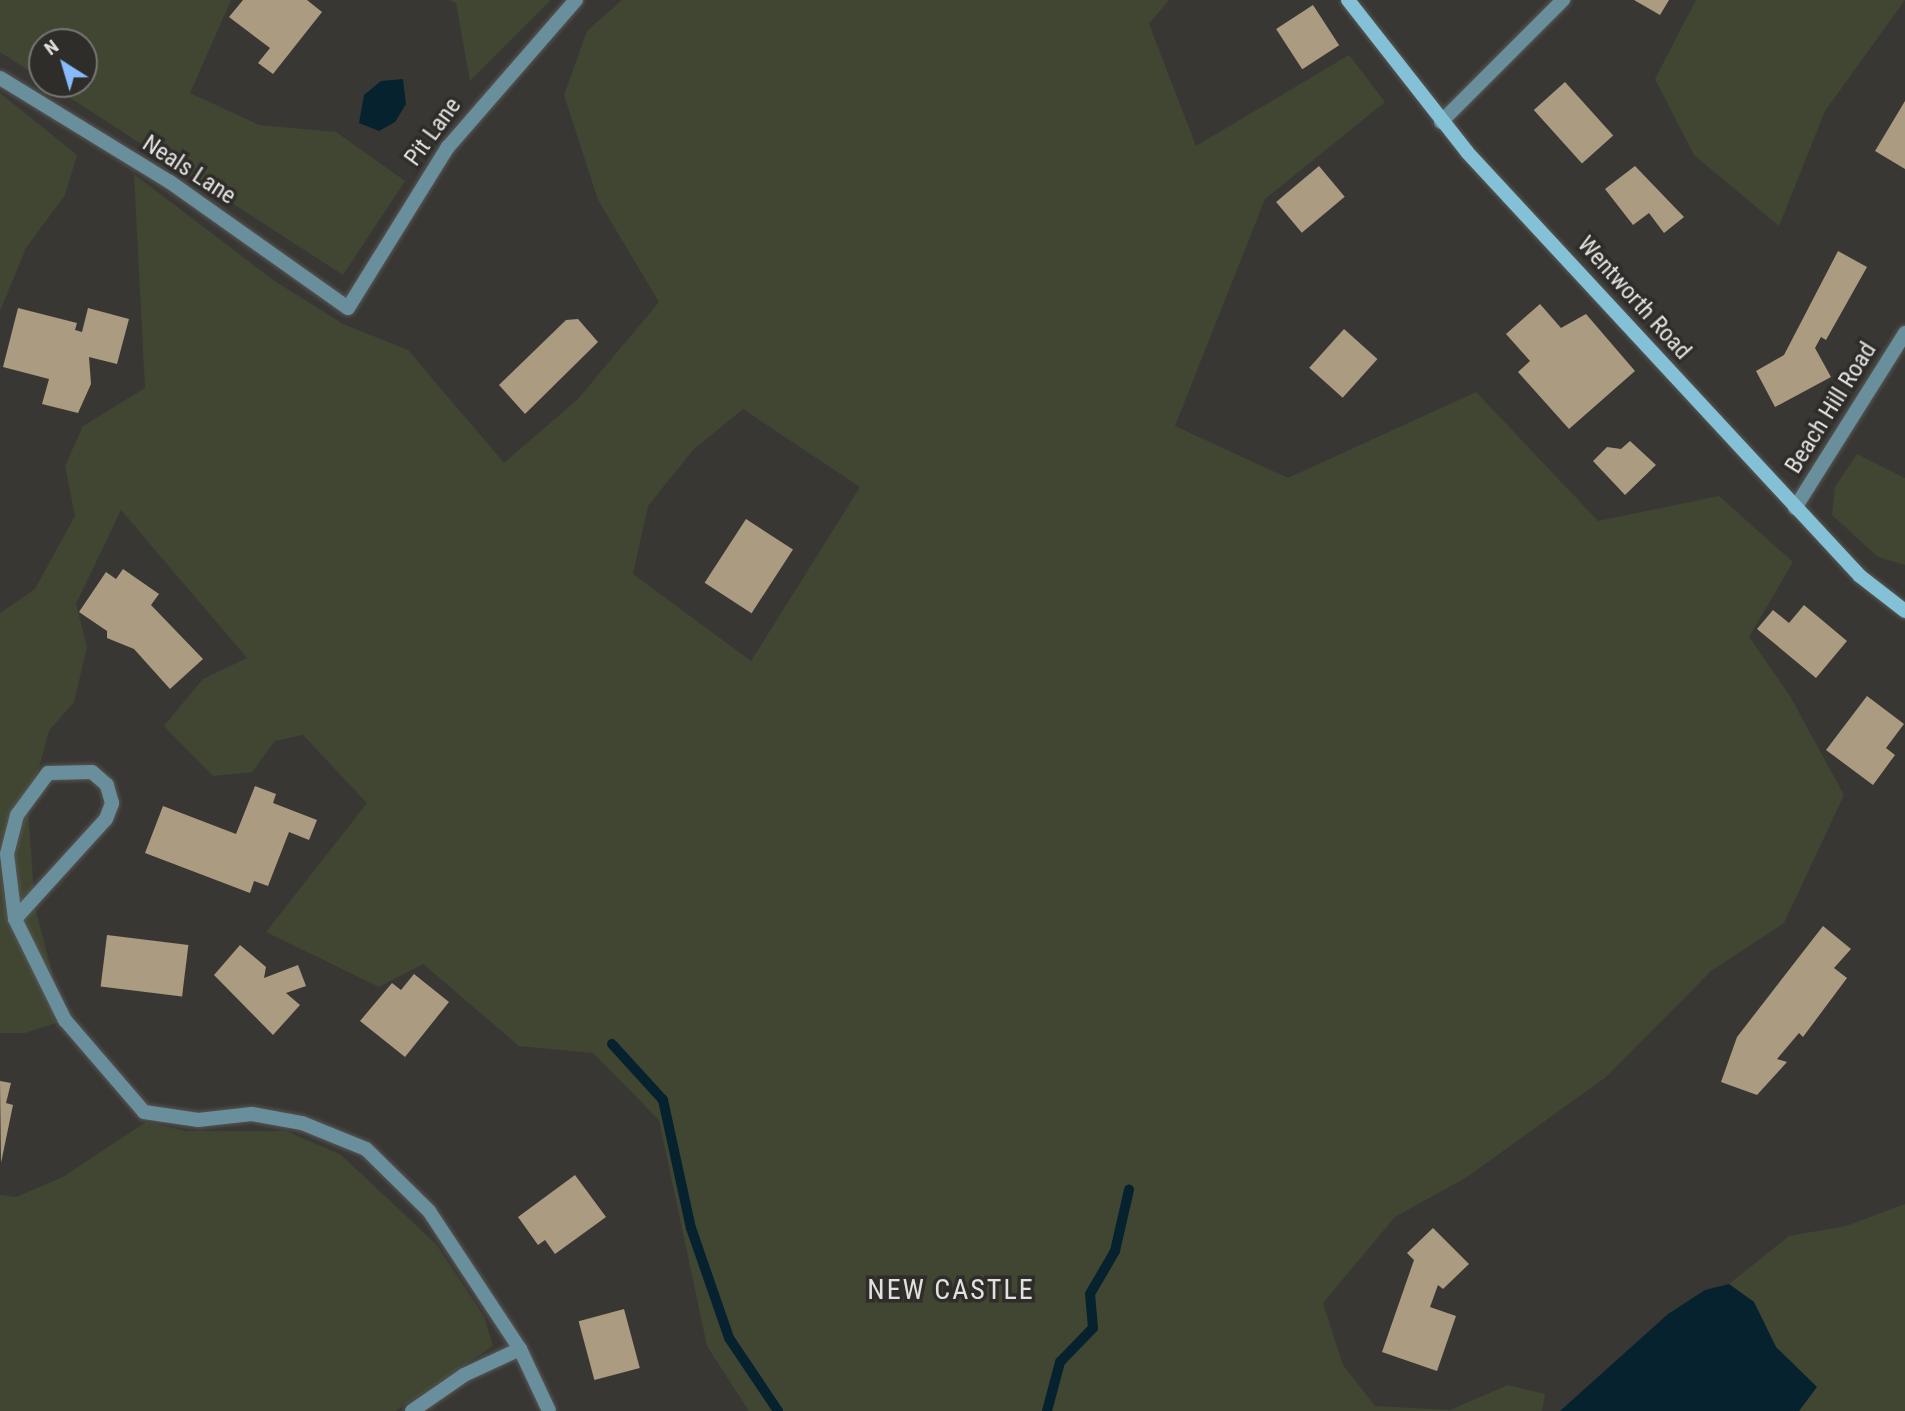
<!DOCTYPE html>
<style>
body{margin:0}
#map{position:relative;width:1905px;height:1411px;overflow:hidden;background:#393734;font-family:"Roboto Condensed",sans-serif}
div>[style]{position:absolute}
[style*='--x']{left:calc(var(--x)*1px);top:calc(var(--y)*1px);width:calc(var(--w)*1px);rotate:calc(var(--a)*1deg)}
.green>*{inset:0;background:#404632}
.water>*{inset:0;background:#06222f}
.stream>*{height:10px;margin:-5px;padding:0 5px;transform-origin:5px;border-radius:5px;background:#06222f}
.building>*{inset:0;background:#ab9b81;transform-origin:0 0}
.roads{filter:drop-shadow(0 0 2px #575653) drop-shadow(0 0 2px #575653)}
.minor>*{height:14px;margin:-7px;padding:0 7px;transform-origin:7px;border-radius:7px;background:#6a8f9c}
.secondary>*{height:14px;margin:-7px;padding:0 7px;transform-origin:7px;border-radius:7px;background:#84c1d6}
span{translate:-50% -50%;white-space:nowrap;text-align:center;line-height:1.15;-webkit-text-stroke:7px #2f2d2a;paint-order:stroke}
.street-label{font-size:24px;color:#e2e1df}
.quarter-label{font-size:28px;color:#e2e1df;letter-spacing:2px}
.north{position:absolute;left:28px;top:28px;width:70px;height:70px;box-sizing:border-box;background:#2f2d2a;border:2px solid #777572;border-radius:50%;rotate:323deg;font-size:19px;font-weight:700;line-height:28px;text-align:center;color:#e2e1df}
.north::after{content:'';display:block;margin:auto;width:24px;height:32px;background:#87bbfb;clip-path:polygon(50% 0,100% 100%,50% 72%,0 100%)}
</style>
<div id="map">
<div class="green">
<div style="clip-path:polygon(0 0,231px 0,190px 93px,259px 125px,336px 132px,405px 181px,343px 275px,49px 84px,84px 84px,84px 42px,42px 42px,42px 79px,0 52px)"></div>
<div style="clip-path:polygon(448px 0,551px 0,470px 81px,456px 3px)"></div>
<div style="clip-path:polygon(evenodd,622px 0,1169px 0,1149px 24px,1196px 146px,1349px 55px,1385px 102px,1265px 199px,1175px 426px,1288px 478px,1476px 392px,1598px 521px,1719px 496px,1793px 562px,1749px 637px,1790px 696px,1844px 795px,1784px 923px,1711px 971px,1606px 1077px,1467px 1177px,1395px 1217px,1323px 1303px,1343px 1365px,1375px 1406px,1450px 1410px,1508px 1385px,1545px 1394px,1542px 1411px,749px 1411px,707px 1346px,659px 1120px,593px 1053px,519px 1046px,423px 964px,379px 987px,266px 932px,367px 803px,303px 735px,275px 741px,252px 772px,213px 776px,164px 726px,203px 679px,247px 658px,121px 510px,76px 604px,87px 647px,74px 702px,49px 731px,28px 808px,35px 908px,65px 1020px,25px 1033px,0 1033px,0 613px,35px 589px,75px 516px,65px 466px,83px 426px,145px 388px,134px 174px,273px 280px,343px 324px,408px 350px,504px 463px,578px 399px,659px 302px,598px 200px,564px 95px,587px 31px,622px 0,743px 409px,860px 487px,751px 661px,633px 574px,648px 506px,693px 450px,743px 409px)"></div>
<div style="clip-path:polygon(1696px 0,1905px 0,1825px 111px,1779px 226px,1694px 155px,1655px 79px)"></div>
<div style="clip-path:polygon(0 93px,77px 155px,65px 195px,26px 248px,0 311px)"></div>
<div style="clip-path:polygon(1857px 454px,1905px 478px,1905px 565px,1878px 557px,1832px 515px,1835px 487px)"></div>
<div style="clip-path:polygon(146px 1122px,186px 1131px,286px 1131px,340px 1154px,436px 1244px,484px 1316px,493px 1346px,396px 1411px,0 1411px,0 1195px,16px 1197px,63px 1177px)"></div>
<div style="clip-path:polygon(1905px 1204px,1905px 1411px,1799px 1411px,1816px 1386px,1776px 1347px,1754px 1302px,1729px 1284px,1789px 1236px,1846px 1226px)"></div>
</div>
<div class="water">
<div style="clip-path:polygon(403px 79px,406px 104px,395px 122px,379px 131px,359px 123px,364px 95px,381px 81px)"></div>
<div style="clip-path:polygon(1729px 1284px,1754px 1302px,1776px 1347px,1817px 1387px,1799px 1411px,1560px 1411px,1668px 1314px,1705px 1290px)"></div>
</div>
<div class="stream">
<div style="--x:612;--y:1044;--w:76;--a:47.7"></div>
<div style="--x:663;--y:1100;--w:131;--a:77.7"></div>
<div style="--x:691;--y:1228;--w:116;--a:70.9"></div>
<div style="--x:729;--y:1338;--w:88;--a:56.1"></div>
<div style="--x:1047;--y:1411;--w:51;--a:-75.1"></div>
<div style="--x:1060;--y:1362;--w:47;--a:-45.9"></div>
<div style="--x:1093;--y:1328;--w:34;--a:-95"></div>
<div style="--x:1090;--y:1294;--w:50;--a:-59.8"></div>
<div style="--x:1115;--y:1251;--w:63;--a:-77.1"></div>
</div>
<div class="building">
<div style="clip-path:polygon(243px 0,307px 0,322px 12px,273px 74px,258px 63px,270px 48px,229px 17px)"></div>
<div style="clip-path:polygon(1634px 0,1669px 0,1660px 15px)"></div>
<div style="left:1313px;top:5px;width:48px;height:44px;rotate:57deg"></div>
<div style="left:1565px;top:82px;width:72px;height:42px;rotate:48deg"></div>
<div style="clip-path:polygon(1905px 101px,1905px 169px,1875px 151px)"></div>
<div style="left:1319px;top:166px;width:40px;height:56px;rotate:50deg"></div>
<div style="clip-path:polygon(1635px 166px,1684px 217px,1664px 233px,1649px 213px,1633px 225px,1605px 189px)"></div>
<div style="clip-path:polygon(1838px 251px,1867px 267px,1826px 340px,1821px 337px,1815px 348px,1831px 377px,1775px 407px,1756px 371px,1784px 355px)"></div>
<div style="clip-path:polygon(1540px 304px,1561px 328px,1586px 314px,1635px 371px,1569px 429px,1518px 372px,1530px 361px,1506px 334px)"></div>
<div style="clip-path:polygon(18px 308px,77px 323px,75px 330px,82px 332px,88px 308px,129px 319px,117px 364px,89px 357px,91px 384px,78px 413px,42px 404px,49px 379px,3px 367px)"></div>
<div style="clip-path:polygon(578px 319px,598px 342px,525px 414px,499px 385px,566px 320px)"></div>
<div style="left:1344px;top:329px;width:45px;height:52px;rotate:42deg"></div>
<div style="clip-path:polygon(1630px 441px,1656px 465px,1625px 495px,1593px 461px,1607px 447px,1621px 449px)"></div>
<div style="left:746px;top:519px;width:56px;height:76px;rotate:33deg"></div>
<div style="clip-path:polygon(123px 569px,159px 594px,151px 605px,203px 659px,170px 689px,134px 649px,107px 638px,107px 631px,79px 612px,106px 572px,116px 579px)"></div>
<div style="clip-path:polygon(1804px 605px,1847px 641px,1816px 678px,1757px 629px,1773px 610px,1789px 623px)"></div>
<div style="clip-path:polygon(1867px 696px,1904px 724px,1886px 748px,1895px 755px,1873px 785px,1826px 750px)"></div>
<div style="clip-path:polygon(255px 786px,276px 794px,273px 803px,317px 820px,309px 840px,289px 832px,268px 886px,254px 881px,250px 893px,145px 853px,163px 806px,236px 834px)"></div>
<div style="clip-path:polygon(1823px 926px,1851px 949px,1834px 968px,1847px 978px,1803px 1037px,1799px 1033px,1777px 1059px,1787px 1062px,1757px 1095px,1721px 1082px,1737px 1037px)"></div>
<div style="left:107px;top:935px;width:82px;height:52px;rotate:7deg"></div>
<div style="clip-path:polygon(240px 945px,266px 967px,264px 978px,298px 965px,306px 986px,286px 993px,300px 1005px,273px 1035px,214px 975px)"></div>
<div style="clip-path:polygon(414px 974px,449px 1002px,405px 1057px,360px 1021px,392px 983px,401px 990px)"></div>
<div style="clip-path:polygon(0 1081px,11px 1083px,6px 1103px,13px 1105px,1px 1163px)"></div>
<div style="clip-path:polygon(575px 1175px,606px 1217px,555px 1254px,545px 1240px,538px 1245px,518px 1217px)"></div>
<div style="clip-path:polygon(1433px 1228px,1469px 1264px,1443px 1289px,1438px 1285px,1430px 1307px,1456px 1316px,1437px 1371px,1382px 1352px,1414px 1260px,1407px 1253px)"></div>
<div style="left:624px;top:1309px;width:61px;height:47px;rotate:75deg"></div>
</div>
<div class="roads">
<div class="minor">
<div style="--x:0;--y:78;--w:199;--a:31.5"></div>
<div style="--x:170;--y:182;--w:218;--a:35.3"></div>
<div style="--x:348;--y:308;--w:190;--a:-58.2"></div>
<div style="--x:448;--y:147;--w:195;--a:-49"></div>
<div style="--x:1441;--y:122;--w:173;--a:-45"></div>
<div style="--x:1795;--y:508;--w:207;--a:-57.8"></div>
<div style="--x:15;--y:919;--w:135;--a:-47.7"></div>
<div style="--x:106;--y:819;--w:17;--a:-69"></div>
<div style="--x:112;--y:803;--w:19;--a:-106"></div>
<div style="--x:107;--y:785;--w:20;--a:-139"></div>
<div style="--x:92;--y:772;--w:44;--a:178.7"></div>
<div style="--x:48;--y:773;--w:52;--a:126.4"></div>
<div style="--x:17;--y:815;--w:40;--a:104.4"></div>
<div style="--x:7;--y:854;--w:65;--a:83"></div>
<div style="--x:15;--y:919;--w:113;--a:63.7"></div>
<div style="--x:65;--y:1020;--w:121;--a:49.3"></div>
<div style="--x:144;--y:1112;--w:55;--a:8.4"></div>
<div style="--x:198;--y:1120;--w:54;--a:-6.3"></div>
<div style="--x:252;--y:1114;--w:51;--a:10.2"></div>
<div style="--x:302;--y:1123;--w:69;--a:22.1"></div>
<div style="--x:366;--y:1149;--w:88;--a:44.5"></div>
<div style="--x:429;--y:1211;--w:165;--a:56.6"></div>
<div style="--x:412;--y:1411;--w:63;--a:-34.7"></div>
<div style="--x:464;--y:1375;--w:62;--a:-24.9"></div>
<div style="--x:520;--y:1349;--w:68;--a:64.9"></div>
</div>
<div class="secondary">
<div style="--x:1348;--y:0;--w:193;--a:51.9"></div>
<div style="--x:1467;--y:152;--w:578;--a:47.17"></div>
<div style="--x:1860;--y:576;--w:57;--a:37.9"></div>
</div>
</div>
<div class="street-label">
<span style="left:433px;top:132px;rotate:-54deg">Pit Lane</span>
<span style="left:189px;top:170px;rotate:33deg">Neals Lane</span>
<span style="left:1634px;top:298px;rotate:48deg">Wentworth Road</span>
<span style="left:1831px;top:408px;rotate:-58deg">Beach Hill Road</span>
</div>
<div class="quarter-label">
<span style="left:951px;top:1290px">NEW CASTLE</span>
</div>
<div class="north">N</div>
</div>
